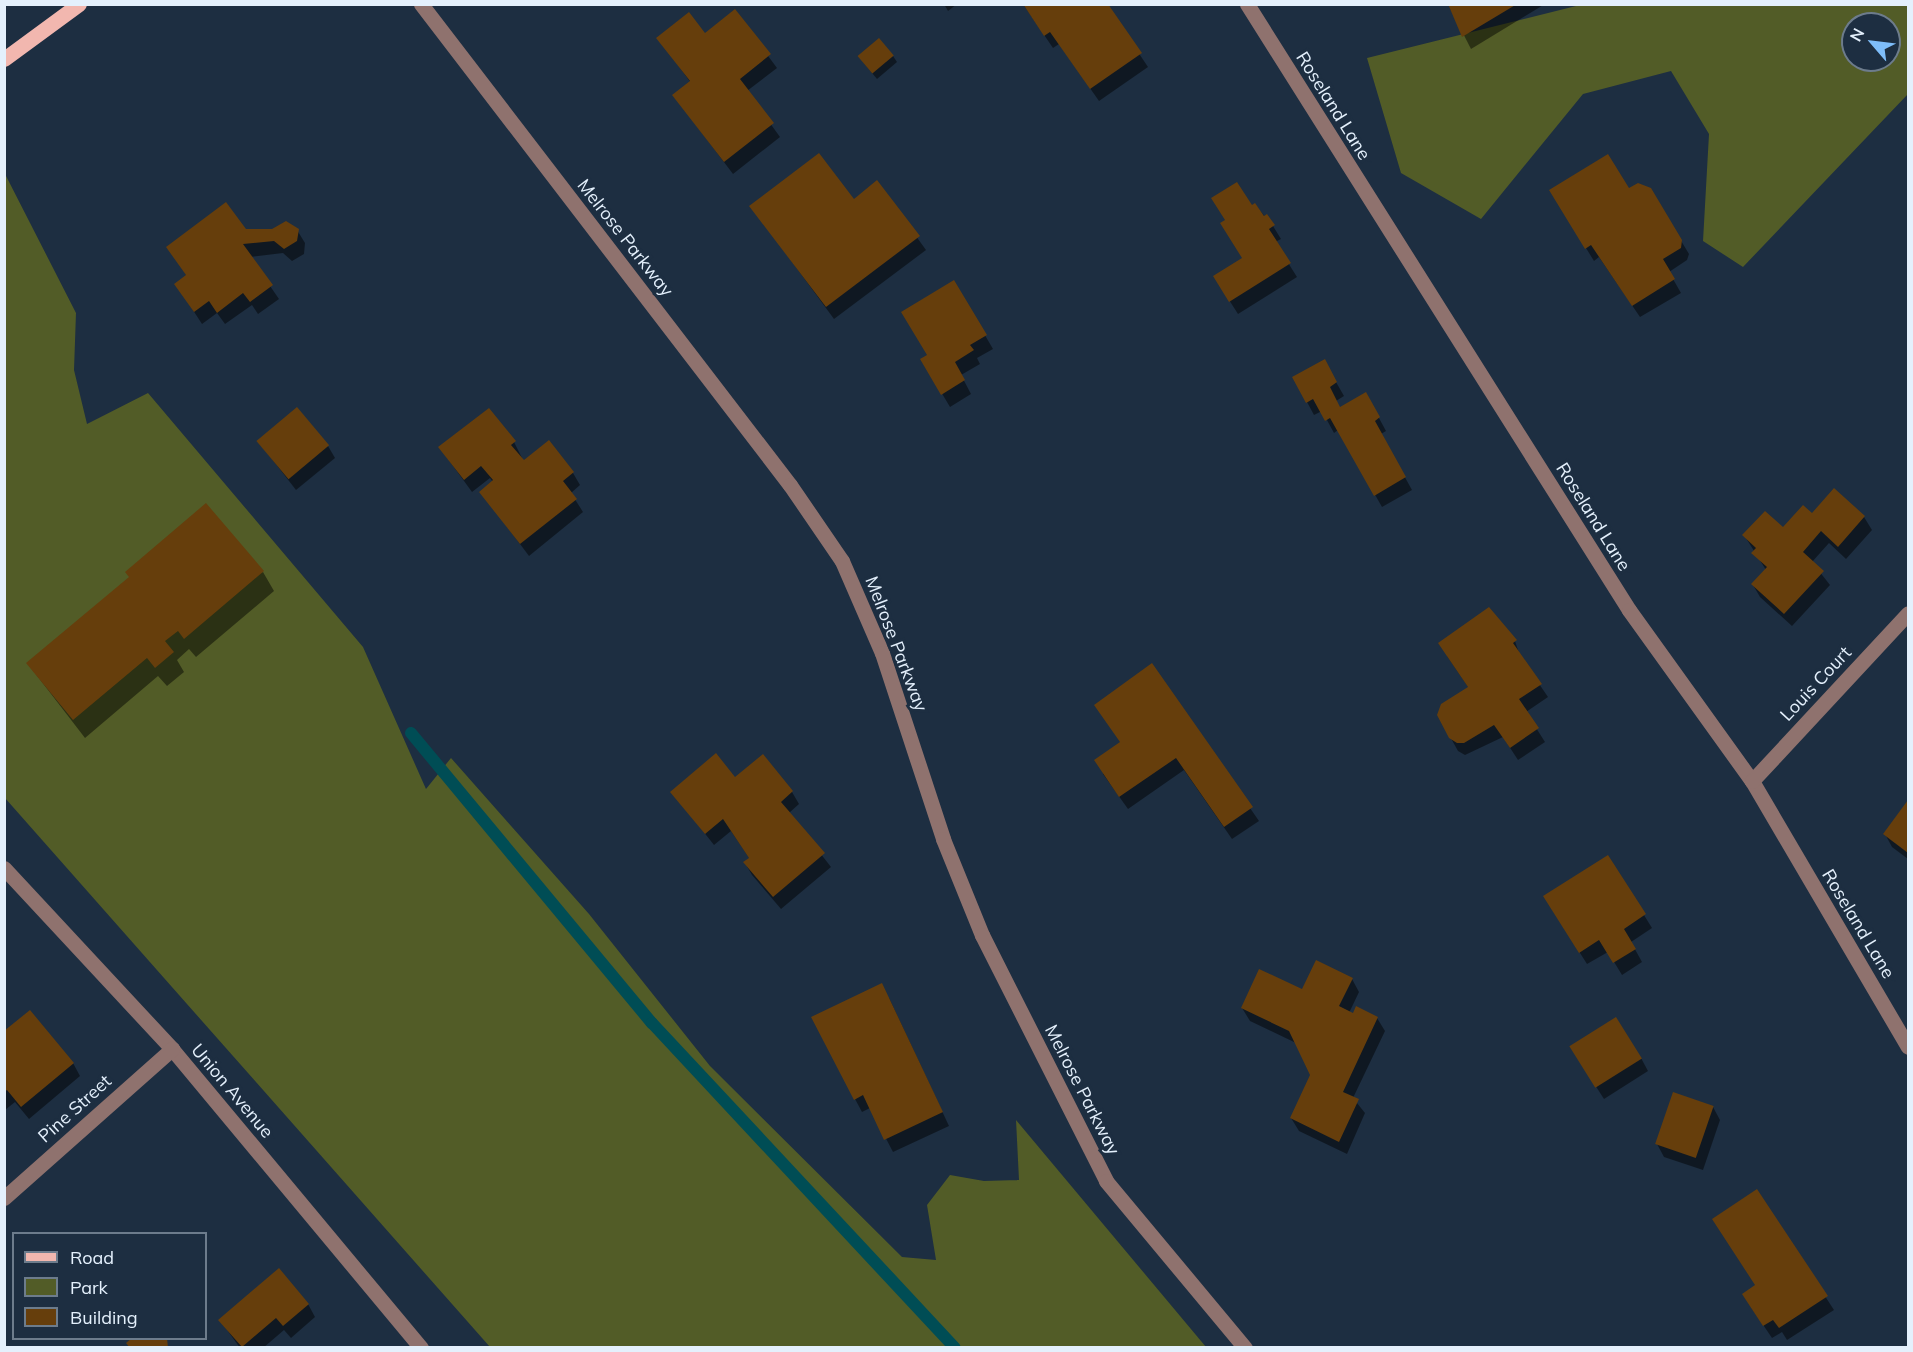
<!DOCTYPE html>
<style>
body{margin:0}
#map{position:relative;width:1913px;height:1352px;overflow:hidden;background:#1d2e41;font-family:Mulish,sans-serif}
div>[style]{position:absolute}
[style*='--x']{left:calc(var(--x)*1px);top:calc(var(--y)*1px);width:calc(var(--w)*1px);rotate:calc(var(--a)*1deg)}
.green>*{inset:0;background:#525c27}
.shadow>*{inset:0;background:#0007}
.stream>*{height:12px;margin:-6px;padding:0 6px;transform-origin:6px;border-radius:6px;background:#004d55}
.building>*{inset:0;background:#663e0c;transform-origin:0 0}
.minor>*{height:15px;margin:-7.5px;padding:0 7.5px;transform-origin:7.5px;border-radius:7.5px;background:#8f726e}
.major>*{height:15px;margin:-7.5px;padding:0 7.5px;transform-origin:7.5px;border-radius:7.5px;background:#f2b7af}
span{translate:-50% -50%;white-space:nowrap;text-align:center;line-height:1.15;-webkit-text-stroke:6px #1d2e41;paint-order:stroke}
.street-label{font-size:18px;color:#e4f0fc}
.frame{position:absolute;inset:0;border:6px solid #e4f0fc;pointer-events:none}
.legend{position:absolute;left:12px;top:1232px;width:195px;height:108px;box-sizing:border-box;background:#1d2e41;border:2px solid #6d7c8c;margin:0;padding:8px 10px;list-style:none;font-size:18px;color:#e4f0fc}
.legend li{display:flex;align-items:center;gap:12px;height:30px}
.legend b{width:30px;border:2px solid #6d7c8c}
.north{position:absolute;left:1841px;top:12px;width:60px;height:60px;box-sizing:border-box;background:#1d2e41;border:2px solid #6d7c8c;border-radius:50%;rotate:298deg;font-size:16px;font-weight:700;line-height:24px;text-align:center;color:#e4f0fc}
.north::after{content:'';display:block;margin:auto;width:21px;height:27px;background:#7ebdf9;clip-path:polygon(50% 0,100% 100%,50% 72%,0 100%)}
</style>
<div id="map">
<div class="green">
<div style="clip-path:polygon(evenodd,1580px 5px,1908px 5px,1908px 94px,1743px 267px,1703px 241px,1709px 134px,1671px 71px,1583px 94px,1481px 219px,1401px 173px,1367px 58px,1580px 5px,1853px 24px,1889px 24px,1889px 60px,1853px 60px,1853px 24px)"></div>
<div style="clip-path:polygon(4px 172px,76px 313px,74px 370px,87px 424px,148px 393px,363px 647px,426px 789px,451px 758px,589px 914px,710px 1066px,902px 1257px,936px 1260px,927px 1205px,950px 1175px,984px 1181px,1019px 1180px,1016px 1120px,1206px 1347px,490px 1347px,5px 798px)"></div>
</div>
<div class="shadow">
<div style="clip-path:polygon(944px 4px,957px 4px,948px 11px)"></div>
<div style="clip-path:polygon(1023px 4px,1106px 4px,1148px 67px,1099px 101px,1059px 44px,1053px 48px)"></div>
<div style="clip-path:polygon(1448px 4px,1545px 4px,1471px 49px)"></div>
<div style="clip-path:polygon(735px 11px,777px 68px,747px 91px,780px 137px,733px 174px,674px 96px,691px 83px,658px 38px,705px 35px)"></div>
<div style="clip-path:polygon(893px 56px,897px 62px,877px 79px,863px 62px)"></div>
<div style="clip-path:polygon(877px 182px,926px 250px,834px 319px,751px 206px,854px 201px)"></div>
<div style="clip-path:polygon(1650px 189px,1689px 254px,1687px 260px,1669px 272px,1681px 293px,1640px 317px,1599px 257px,1594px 261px,1558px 203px)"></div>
<div style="clip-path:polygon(1255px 205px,1273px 226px,1281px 239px,1275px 242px,1297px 277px,1238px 314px,1222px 289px,1243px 259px,1251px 207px)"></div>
<div style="clip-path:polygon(245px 230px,297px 230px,305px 243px,304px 254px,292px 261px,283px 253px,250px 257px,279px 299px,258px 314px,252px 305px,225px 324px,217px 313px,202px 324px,176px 284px,187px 276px,168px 247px)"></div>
<div style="clip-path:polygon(954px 282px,993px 349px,977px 358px,980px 364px,961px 375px,971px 394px,950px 407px,922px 360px,929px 356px)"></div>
<div style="clip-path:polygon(1324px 361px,1344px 396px,1336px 401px,1340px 409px,1366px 394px,1386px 431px,1381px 434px,1412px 490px,1382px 507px,1338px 430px,1334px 433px,1322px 411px,1314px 415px,1294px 378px)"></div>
<div style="clip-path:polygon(258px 441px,328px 446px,335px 458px,296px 490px)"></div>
<div style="clip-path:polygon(514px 442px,524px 462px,573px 473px,580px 485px,571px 493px,583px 512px,529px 556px,481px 492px,493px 482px,490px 478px,472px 492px,440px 448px)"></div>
<div style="clip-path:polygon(1834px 490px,1864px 517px,1872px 530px,1846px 559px,1829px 543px,1812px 562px,1830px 585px,1792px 626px,1760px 597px,1753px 585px,1766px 570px,1744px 535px,1783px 529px,1812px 515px)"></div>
<div style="clip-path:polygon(263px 572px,274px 591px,196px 657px,189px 649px,177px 660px,184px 672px,167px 686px,158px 676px,85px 738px,28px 664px)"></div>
<div style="clip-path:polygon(1515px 641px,1520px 656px,1548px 697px,1526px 712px,1545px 742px,1518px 760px,1503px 737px,1465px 755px,1458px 751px,1438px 715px,1469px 688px,1447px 656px)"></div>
<div style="clip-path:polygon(1152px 666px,1259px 821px,1232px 839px,1184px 770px,1128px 809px,1103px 774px,1121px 743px)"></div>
<div style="clip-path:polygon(672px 792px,792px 792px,799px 804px,789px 813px,831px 867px,781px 909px,752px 875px,745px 863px,750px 859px,731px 831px,714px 845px)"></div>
<div style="clip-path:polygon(1908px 803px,1908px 859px,1892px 847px,1885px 834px)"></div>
<div style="clip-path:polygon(1608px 857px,1652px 928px,1631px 942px,1642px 962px,1622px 975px,1608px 952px,1587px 964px,1552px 909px)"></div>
<div style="clip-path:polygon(1352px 979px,1359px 992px,1349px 1013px,1377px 1018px,1385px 1031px,1353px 1098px,1365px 1113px,1347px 1154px,1299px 1131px,1291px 1118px,1312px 1075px,1296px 1043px,1250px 1021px,1242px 1008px)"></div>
<div style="clip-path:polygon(889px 998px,949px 1126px,893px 1152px,870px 1108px,862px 1112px,855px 1099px)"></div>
<div style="clip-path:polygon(4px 1033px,73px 1063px,80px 1076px,29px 1119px,15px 1102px,5px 1110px)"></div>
<div style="clip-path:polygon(1641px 1058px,1648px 1071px,1604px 1099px,1579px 1060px)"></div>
<div style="clip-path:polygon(1713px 1107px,1720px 1120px,1703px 1170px,1664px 1157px,1657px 1144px)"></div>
<div style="clip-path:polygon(1757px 1191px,1834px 1310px,1787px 1340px,1782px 1332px,1772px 1338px,1751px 1307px,1756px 1286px)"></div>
<div style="clip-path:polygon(308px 1304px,315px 1317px,291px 1338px,284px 1330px,263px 1348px,240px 1348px,220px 1320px)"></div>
</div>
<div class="stream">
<div style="--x:411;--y:733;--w:377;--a:50.3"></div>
<div style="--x:652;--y:1023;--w:444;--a:47"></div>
</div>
<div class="building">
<div style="clip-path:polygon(1023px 4px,1108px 4px,1142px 53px,1090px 89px,1050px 32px,1044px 36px)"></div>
<div style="clip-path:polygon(1448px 4px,1517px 4px,1462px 37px)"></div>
<div style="clip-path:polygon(735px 9px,771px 54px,740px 79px,774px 123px,724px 162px,672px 95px,690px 81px,656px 38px,689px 12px,705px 33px)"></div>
<div style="left:879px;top:38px;width:23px;height:28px;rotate:50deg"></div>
<div style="clip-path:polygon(819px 153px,854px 199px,877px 180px,920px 236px,826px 307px,749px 206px)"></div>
<div style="clip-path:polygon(1608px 154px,1629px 188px,1638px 183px,1651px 188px,1682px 240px,1681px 248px,1663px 259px,1675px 279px,1632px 306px,1591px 245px,1585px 249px,1549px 190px)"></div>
<div style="clip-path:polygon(1237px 182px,1252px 205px,1255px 203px,1264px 216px,1267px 214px,1275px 225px,1269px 229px,1291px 263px,1229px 302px,1213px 276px,1242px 258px,1220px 223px,1225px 220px,1211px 198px)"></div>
<div style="clip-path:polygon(226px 202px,246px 229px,272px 229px,286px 221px,299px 229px,297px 241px,284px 249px,274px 241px,243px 244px,273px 285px,250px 302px,243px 293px,217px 313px,209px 301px,194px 312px,174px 284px,186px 275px,166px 247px)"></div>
<div style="clip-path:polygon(954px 280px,987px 335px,970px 345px,974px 350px,955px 362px,965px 380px,941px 395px,920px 359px,927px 355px,901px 312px)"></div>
<div style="clip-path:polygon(1325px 359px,1337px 382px,1330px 387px,1340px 407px,1366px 392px,1380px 417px,1375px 421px,1406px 477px,1374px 496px,1330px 418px,1325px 421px,1313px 399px,1306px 403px,1292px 377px)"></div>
<div style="left:297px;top:407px;width:50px;height:53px;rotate:50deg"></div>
<div style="clip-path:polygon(489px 408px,516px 441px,511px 445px,524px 460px,549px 440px,574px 472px,563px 481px,577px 499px,520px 544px,479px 492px,493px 480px,481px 466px,464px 480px,438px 447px)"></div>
<div style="clip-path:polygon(1834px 488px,1865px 516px,1838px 547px,1821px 531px,1803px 552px,1824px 571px,1784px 614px,1751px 584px,1767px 567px,1751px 553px,1756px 548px,1742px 535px,1765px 511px,1783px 527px,1803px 505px,1812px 513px)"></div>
<div style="clip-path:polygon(206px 503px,264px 571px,184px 639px,178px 631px,165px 641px,174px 652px,155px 668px,147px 658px,73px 720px,26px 663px,129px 577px,125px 572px)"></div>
<div style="clip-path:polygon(1489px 607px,1517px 640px,1513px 643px,1542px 684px,1519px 699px,1539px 728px,1510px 748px,1494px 725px,1464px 743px,1457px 743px,1449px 738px,1437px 715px,1441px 704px,1468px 687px,1438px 643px)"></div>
<div style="clip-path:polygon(1152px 663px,1253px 807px,1224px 827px,1176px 758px,1119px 797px,1094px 760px,1120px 742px,1094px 705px)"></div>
<div style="clip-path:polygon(716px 753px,735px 777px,763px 754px,793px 791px,781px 802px,825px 853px,773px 897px,743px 862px,749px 858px,723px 819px,705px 834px,670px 792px)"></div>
<div style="clip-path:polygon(1908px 800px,1908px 853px,1883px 834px)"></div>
<div style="clip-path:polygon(1608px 855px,1646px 914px,1624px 929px,1636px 949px,1613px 963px,1599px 940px,1579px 953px,1543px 896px)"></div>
<div style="clip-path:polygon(1316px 960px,1353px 978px,1339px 1006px,1353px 1013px,1356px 1006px,1378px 1017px,1343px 1092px,1359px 1099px,1339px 1142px,1290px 1118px,1310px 1075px,1289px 1031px,1241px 1008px,1259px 969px,1302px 989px)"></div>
<div style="clip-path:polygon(882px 983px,943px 1112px,884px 1140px,863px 1095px,854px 1100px,811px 1017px)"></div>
<div style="clip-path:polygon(30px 1010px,74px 1063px,21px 1107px,7px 1090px,4px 1092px,4px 1031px)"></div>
<div style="left:1616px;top:1017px;width:49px;height:55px;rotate:58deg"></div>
<div style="left:1673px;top:1092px;width:43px;height:55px;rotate:19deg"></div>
<div style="clip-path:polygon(1757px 1189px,1828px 1296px,1779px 1328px,1773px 1320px,1763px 1326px,1742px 1294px,1755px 1285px,1712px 1219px)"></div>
<div style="clip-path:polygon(279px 1268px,309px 1304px,283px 1326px,276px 1318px,242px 1347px,218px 1320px)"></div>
<div style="clip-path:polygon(132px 1338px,167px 1338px,168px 1348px,130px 1348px,126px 1343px)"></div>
</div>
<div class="minor">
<div style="--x:421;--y:4;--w:606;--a:52.51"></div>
<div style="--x:790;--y:485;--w:92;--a:55.6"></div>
<div style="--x:842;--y:561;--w:100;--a:66.5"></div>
<div style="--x:882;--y:653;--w:196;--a:71.8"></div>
<div style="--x:943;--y:839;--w:104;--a:67.9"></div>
<div style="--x:982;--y:935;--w:275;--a:63.2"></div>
<div style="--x:1106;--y:1181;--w:217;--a:50.2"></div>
<div style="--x:1247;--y:4;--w:716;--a:57.77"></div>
<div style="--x:1629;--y:610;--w:211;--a:54.3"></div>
<div style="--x:1752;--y:781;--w:308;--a:59.6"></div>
<div style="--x:1752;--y:781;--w:229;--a:-47.1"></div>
<div style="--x:4;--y:868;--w:247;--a:47.1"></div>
<div style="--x:172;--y:1049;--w:389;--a:50.2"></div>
<div style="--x:4;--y:1198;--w:225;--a:-41.6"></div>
</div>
<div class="major">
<div style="--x:4;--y:59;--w:93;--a:-36.3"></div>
</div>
<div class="street-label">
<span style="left:1333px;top:106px;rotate:58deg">Roseland Lane</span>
<span style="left:625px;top:238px;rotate:52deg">Melrose Parkway</span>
<span style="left:1593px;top:517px;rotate:58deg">Roseland Lane</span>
<span style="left:896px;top:644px;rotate:69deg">Melrose Parkway</span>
<span style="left:1816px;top:684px;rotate:-47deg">Louis Court</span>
<span style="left:1858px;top:924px;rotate:59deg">Roseland Lane</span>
<span style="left:1082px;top:1090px;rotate:63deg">Melrose Parkway</span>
<span style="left:232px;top:1091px;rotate:50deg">Union Avenue</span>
<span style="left:75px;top:1109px;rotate:-42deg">Pine Street</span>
</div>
<div class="frame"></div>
<ul class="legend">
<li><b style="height:8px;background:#f2b7af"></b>Road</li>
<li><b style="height:16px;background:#525c27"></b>Park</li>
<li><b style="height:16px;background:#663e0c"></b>Building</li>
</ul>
<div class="north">N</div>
</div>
